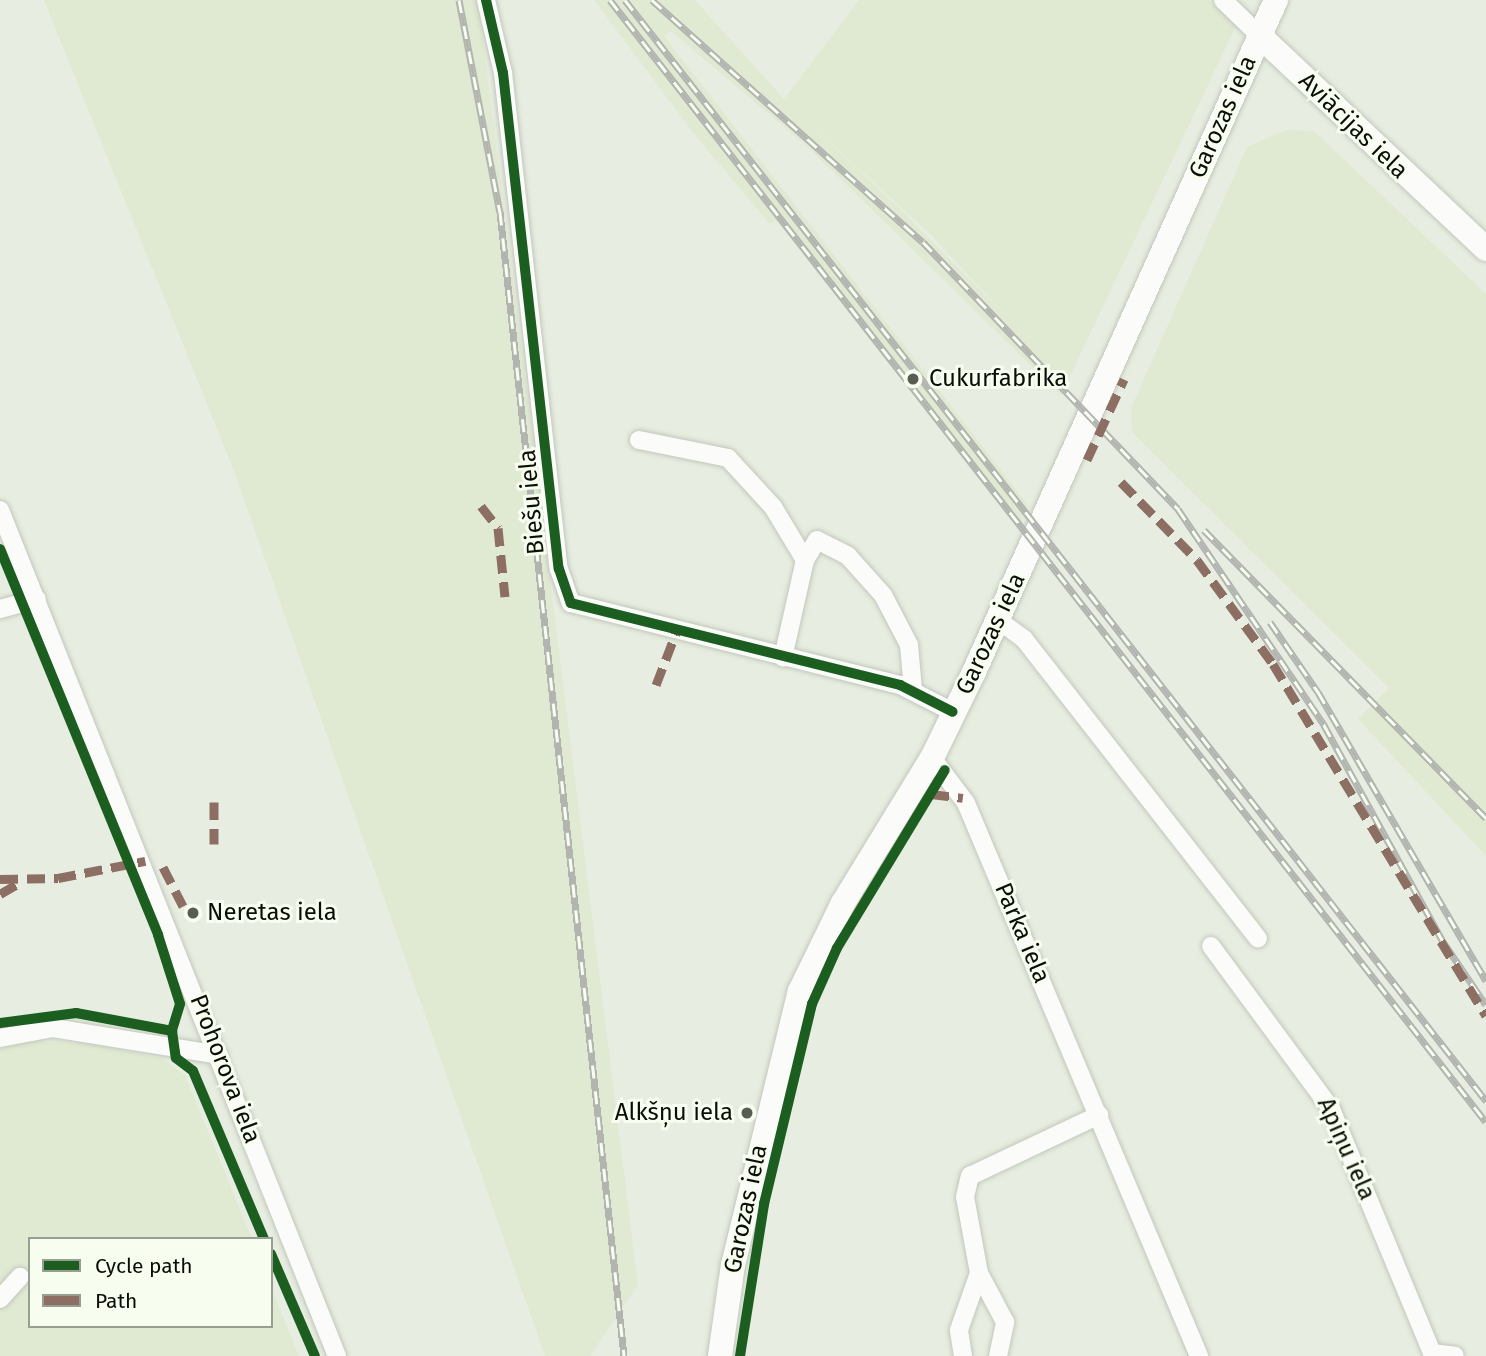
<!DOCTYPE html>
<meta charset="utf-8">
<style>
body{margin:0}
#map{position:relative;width:1486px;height:1356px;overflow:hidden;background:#e7ede0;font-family:"Fira Sans",sans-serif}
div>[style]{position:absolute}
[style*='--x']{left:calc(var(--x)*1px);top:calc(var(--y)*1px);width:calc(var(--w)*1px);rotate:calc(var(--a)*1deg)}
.built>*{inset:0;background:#e0ead2}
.roads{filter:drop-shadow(0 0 2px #c2c7bc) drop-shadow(0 0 2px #c2c7bc)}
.street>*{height:18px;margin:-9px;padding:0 9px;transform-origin:9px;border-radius:9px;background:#fbfcfa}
.secondary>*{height:24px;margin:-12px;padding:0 12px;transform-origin:12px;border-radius:12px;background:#fbfcfa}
.rail>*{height:7px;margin-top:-3.5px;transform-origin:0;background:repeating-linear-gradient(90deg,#f8feef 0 13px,#b2b4b0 0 26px);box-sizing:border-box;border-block:2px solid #b2b4b0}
.quiet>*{height:9px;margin-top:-4.5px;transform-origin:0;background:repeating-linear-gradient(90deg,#8d6e63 0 18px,transparent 0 27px)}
.cycleway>*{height:10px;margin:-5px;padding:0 5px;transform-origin:5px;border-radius:5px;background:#1b5e20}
.dots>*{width:19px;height:19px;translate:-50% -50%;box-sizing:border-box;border:4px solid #f8feef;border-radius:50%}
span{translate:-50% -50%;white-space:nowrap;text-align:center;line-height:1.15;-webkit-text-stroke:6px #f8feef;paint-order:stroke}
.street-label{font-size:24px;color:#0b0e06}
.poi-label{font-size:24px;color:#0b0e06}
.left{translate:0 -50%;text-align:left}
.right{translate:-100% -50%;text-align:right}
.legend{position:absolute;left:28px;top:1237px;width:245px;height:91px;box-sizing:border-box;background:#f8feef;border:2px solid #999e92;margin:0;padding:9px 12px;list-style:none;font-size:21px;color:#0b0e06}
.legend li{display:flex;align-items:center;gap:14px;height:35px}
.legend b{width:35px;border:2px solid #999e92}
</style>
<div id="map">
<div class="built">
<div style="clip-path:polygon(44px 0,478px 0,638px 1285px,590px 1356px,545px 1356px,234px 471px)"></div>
<div style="clip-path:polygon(evenodd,594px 0,695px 0,784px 99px,859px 0,1208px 0,1236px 26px,1061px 395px,808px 147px,671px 31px,664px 36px,1028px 505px,1018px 529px,776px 220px,770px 224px,698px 139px,594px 0,810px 124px,931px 235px,1006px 316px,899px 208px,810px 124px)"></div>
<div style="clip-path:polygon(1285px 130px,1314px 131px,1486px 294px,1486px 856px,1358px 719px,1389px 688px,1132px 432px,1131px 408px,1247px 147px)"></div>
<div style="clip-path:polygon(25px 1041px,95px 1044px,163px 1059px,185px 1075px,252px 1239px,30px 1239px,30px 1326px,271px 1326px,271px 1288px,299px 1356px,0 1356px,0 1049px)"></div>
</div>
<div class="roads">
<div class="street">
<div style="--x:486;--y:0;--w:75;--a:76.9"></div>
<div style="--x:503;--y:73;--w:499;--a:83.6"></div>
<div style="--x:559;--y:569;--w:36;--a:71"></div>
<div style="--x:571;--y:603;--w:339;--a:14"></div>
<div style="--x:900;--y:685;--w:59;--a:27"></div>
<div style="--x:1223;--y:0;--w:50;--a:44.2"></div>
<div style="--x:639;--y:440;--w:91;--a:11.4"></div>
<div style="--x:728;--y:458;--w:67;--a:47.4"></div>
<div style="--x:773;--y:507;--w:62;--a:58.9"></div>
<div style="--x:805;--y:560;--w:100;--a:102.7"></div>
<div style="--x:0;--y:510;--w:911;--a:68.28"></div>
<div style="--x:805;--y:560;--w:23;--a:-59"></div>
<div style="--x:817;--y:540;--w:35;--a:27"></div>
<div style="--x:848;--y:556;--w:52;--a:48.1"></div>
<div style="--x:883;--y:595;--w:56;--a:62.5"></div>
<div style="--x:909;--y:645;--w:45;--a:84.9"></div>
<div style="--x:0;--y:609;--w:38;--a:-15"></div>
<div style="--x:998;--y:620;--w:32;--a:36"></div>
<div style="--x:1024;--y:639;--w:380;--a:52"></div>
<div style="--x:932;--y:758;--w:56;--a:52.9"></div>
<div style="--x:966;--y:803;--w:600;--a:67.15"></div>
<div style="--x:1211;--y:946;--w:202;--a:53.6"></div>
<div style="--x:1331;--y:1109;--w:264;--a:67.5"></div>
<div style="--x:0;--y:1038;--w:54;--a:-10.7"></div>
<div style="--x:53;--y:1028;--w:168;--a:9.2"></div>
<div style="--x:0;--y:1299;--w:30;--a:-48"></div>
<div style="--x:1432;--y:1353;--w:23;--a:7"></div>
<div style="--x:963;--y:1356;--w:26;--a:-99"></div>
<div style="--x:959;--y:1330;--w:60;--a:-70.7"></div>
<div style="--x:998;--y:1356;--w:35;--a:-78"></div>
<div style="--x:1005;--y:1322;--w:55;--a:-118"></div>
<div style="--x:979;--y:1273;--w:77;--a:-100.4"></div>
<div style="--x:965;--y:1197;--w:22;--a:-77"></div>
<div style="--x:970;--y:1176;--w:143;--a:-25.3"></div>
</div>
<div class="secondary">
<div style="--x:1259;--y:35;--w:312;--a:43.3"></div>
<div style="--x:720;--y:1356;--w:92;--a:-81.9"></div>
<div style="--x:733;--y:1265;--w:282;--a:-76.3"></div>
<div style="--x:800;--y:991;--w:98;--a:-64"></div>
<div style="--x:843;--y:903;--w:170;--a:-58.5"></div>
<div style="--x:932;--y:758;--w:96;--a:-64"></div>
<div style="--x:974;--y:672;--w:737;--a:-65.8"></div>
</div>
</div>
<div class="rail">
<div style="--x:459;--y:0;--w:216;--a:79.1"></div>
<div style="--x:500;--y:212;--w:1151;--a:83.81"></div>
<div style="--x:610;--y:0;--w:1423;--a:52.02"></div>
<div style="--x:625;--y:0;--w:1398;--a:51.97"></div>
<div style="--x:652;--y:0;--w:363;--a:41.8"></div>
<div style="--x:923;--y:242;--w:369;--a:46.3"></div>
<div style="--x:1178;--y:509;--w:261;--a:55.9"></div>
<div style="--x:1324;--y:725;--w:245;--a:61.2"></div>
<div style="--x:1442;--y:940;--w:78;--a:55.9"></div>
<div style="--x:1204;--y:530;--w:403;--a:45.6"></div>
<div style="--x:1270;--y:622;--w:85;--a:55.6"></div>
<div style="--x:1318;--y:692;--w:334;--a:59.8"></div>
</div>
<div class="quiet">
<div style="--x:1087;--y:460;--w:89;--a:-65.4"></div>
<div style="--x:1121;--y:482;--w:109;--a:45.7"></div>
<div style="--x:1197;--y:560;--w:129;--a:53.8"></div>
<div style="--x:1273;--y:664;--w:411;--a:58.8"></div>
<div style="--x:481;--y:506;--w:28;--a:52"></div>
<div style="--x:498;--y:528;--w:69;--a:84.2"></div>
<div style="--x:656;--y:685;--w:56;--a:-69"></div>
<div style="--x:931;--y:794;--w:32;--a:7"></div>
<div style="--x:214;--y:802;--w:42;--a:90"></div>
<div style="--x:163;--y:867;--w:44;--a:62.9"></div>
<div style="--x:0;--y:879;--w:58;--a:-1"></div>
<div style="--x:58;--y:878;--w:89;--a:-11.1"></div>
<div style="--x:0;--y:894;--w:24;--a:-30"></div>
</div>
<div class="cycleway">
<div style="--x:486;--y:0;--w:75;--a:76.9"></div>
<div style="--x:503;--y:73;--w:499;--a:83.6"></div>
<div style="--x:559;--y:569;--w:36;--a:71"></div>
<div style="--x:571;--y:603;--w:339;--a:14"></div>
<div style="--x:900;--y:685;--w:59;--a:27"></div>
<div style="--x:0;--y:549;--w:417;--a:67.7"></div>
<div style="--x:158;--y:935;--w:72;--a:72.3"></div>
<div style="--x:180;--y:1004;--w:28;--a:107"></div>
<div style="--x:172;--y:1031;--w:27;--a:82"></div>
<div style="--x:176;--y:1058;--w:21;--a:37"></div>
<div style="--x:193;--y:1071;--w:182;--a:67.1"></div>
<div style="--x:0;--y:1023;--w:77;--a:-7.5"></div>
<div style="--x:76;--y:1013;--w:98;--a:10.6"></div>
<div style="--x:271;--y:1254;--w:111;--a:66.7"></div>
<div style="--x:740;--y:1356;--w:154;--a:-81"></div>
<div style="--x:764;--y:1204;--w:206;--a:-76.5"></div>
<div style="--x:812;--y:1004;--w:61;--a:-65.9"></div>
<div style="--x:837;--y:948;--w:208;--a:-58.8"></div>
</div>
<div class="dots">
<div style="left:913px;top:379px;background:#585c52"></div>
<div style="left:193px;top:913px;background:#585c52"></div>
<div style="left:747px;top:1113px;background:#585c52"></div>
</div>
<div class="street-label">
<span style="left:1223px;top:117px;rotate:-66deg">Garozas iela</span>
<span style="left:1353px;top:126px;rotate:44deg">Aviācijas iela</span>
<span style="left:532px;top:502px;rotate:-95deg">Biešu iela</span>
<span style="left:991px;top:634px;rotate:-65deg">Garozas iela</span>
<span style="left:1022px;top:933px;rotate:67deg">Parka iela</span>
<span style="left:225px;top:1069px;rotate:69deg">Prohorova iela</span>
<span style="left:1346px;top:1149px;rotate:66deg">Apiņu iela</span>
<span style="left:746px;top:1209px;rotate:-78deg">Garozas iela</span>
</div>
<div class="poi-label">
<span class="left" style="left:929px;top:379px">Cukurfabrika</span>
<span class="left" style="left:207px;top:913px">Neretas iela</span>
<span class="right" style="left:733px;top:1113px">Alkšņu iela</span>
</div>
<ul class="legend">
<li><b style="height:9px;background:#1b5e20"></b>Cycle path</li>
<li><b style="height:9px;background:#8d6e63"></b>Path</li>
</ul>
</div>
